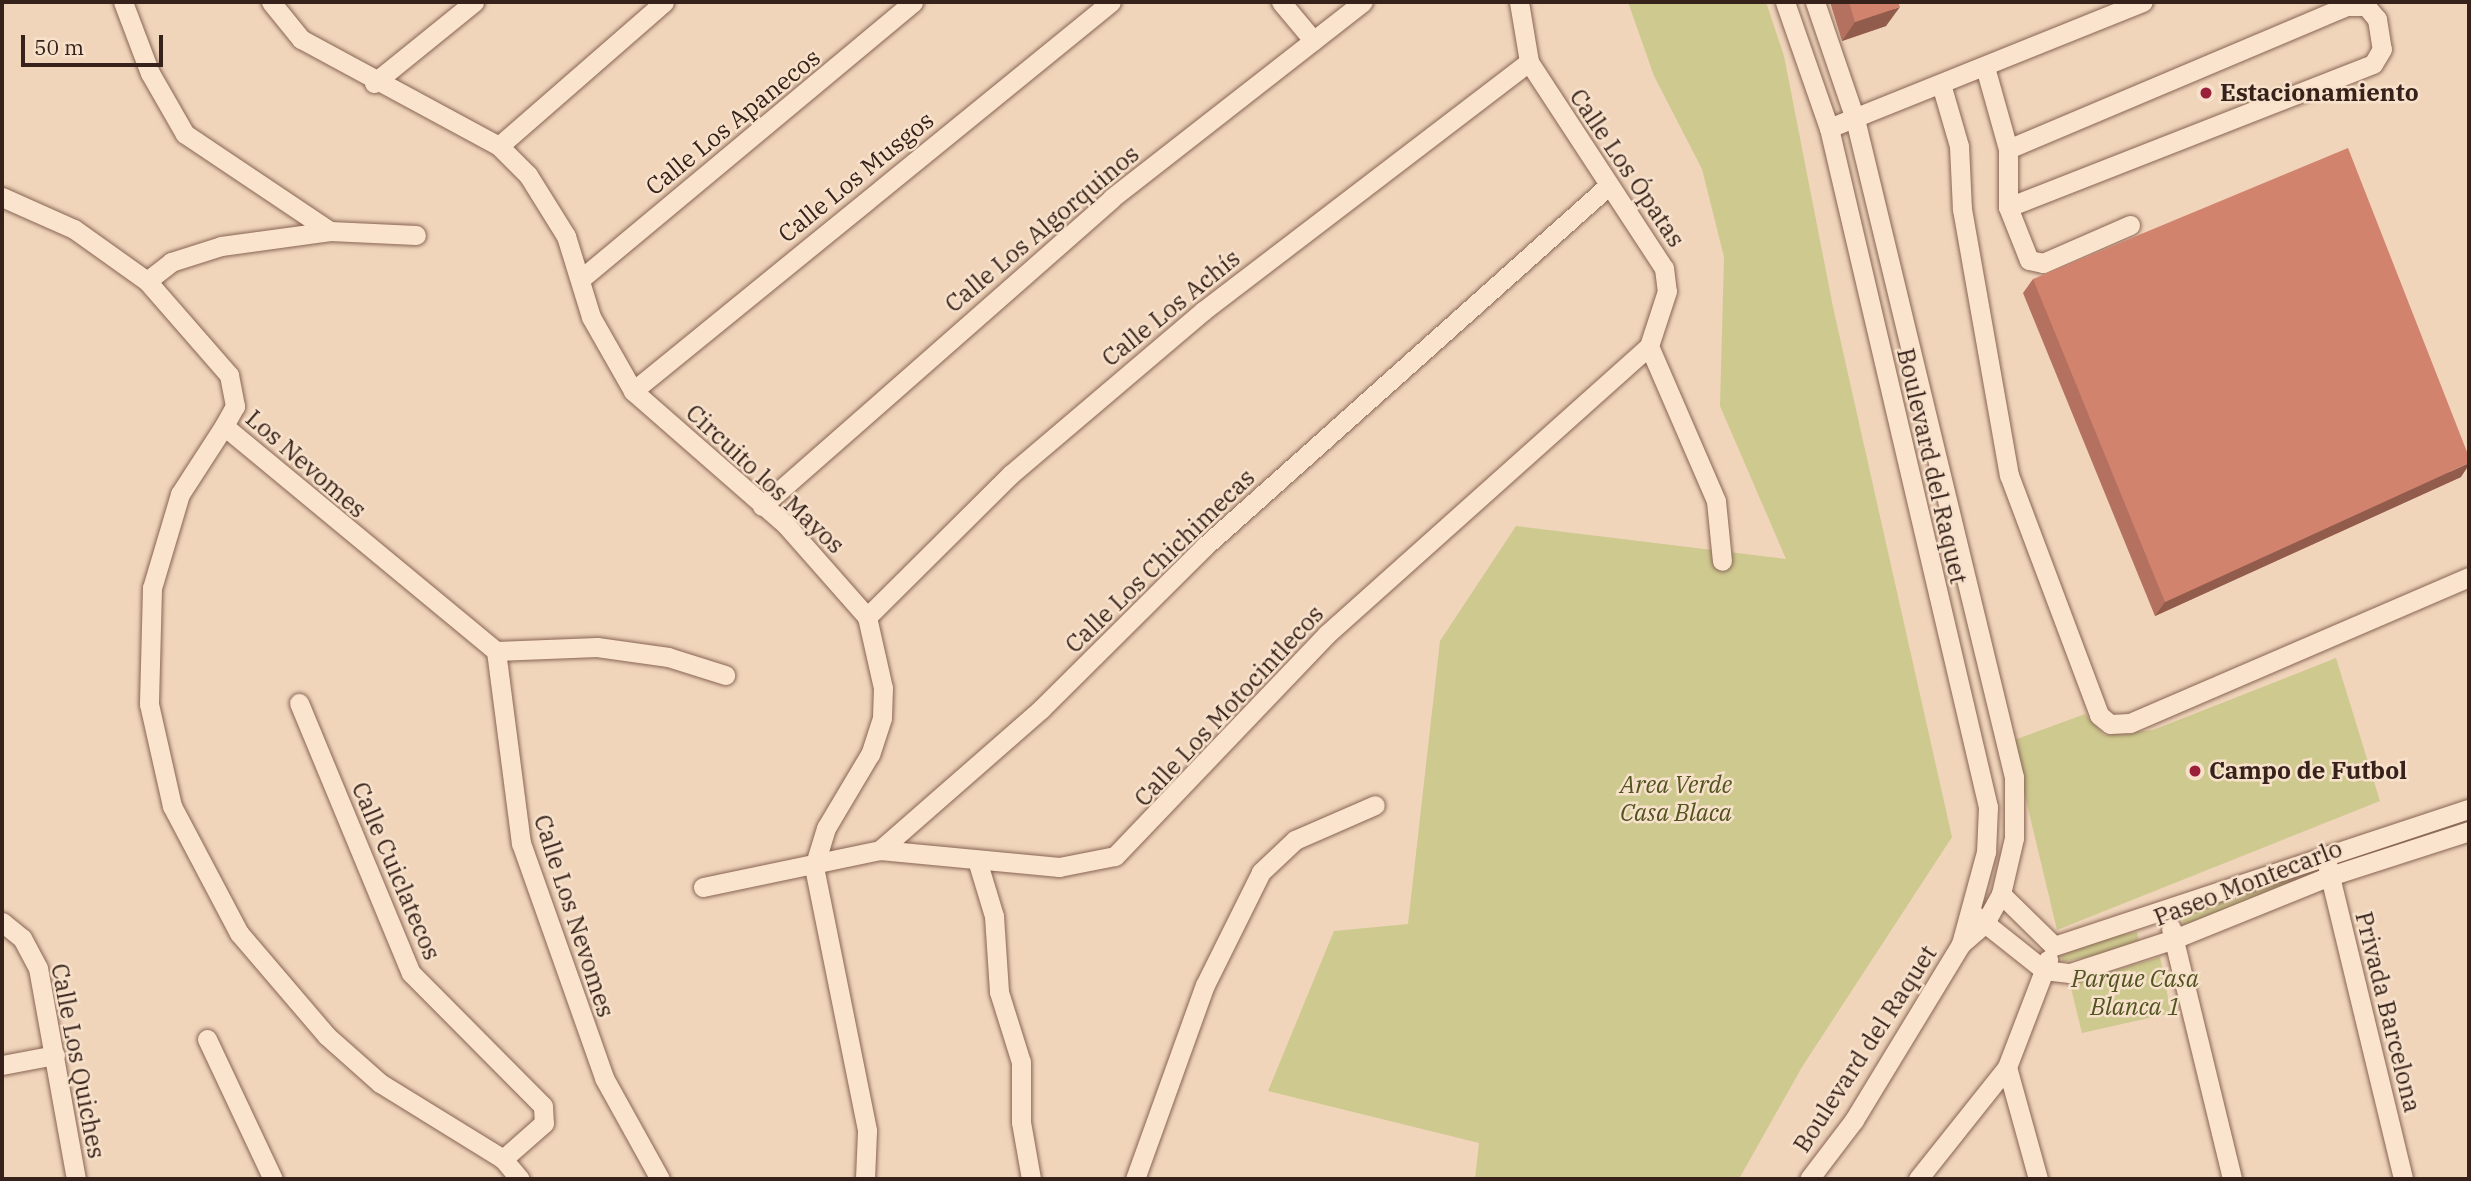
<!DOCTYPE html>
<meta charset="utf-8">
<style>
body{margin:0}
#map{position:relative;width:2471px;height:1181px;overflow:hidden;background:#f0d5bb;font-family:"IBM Plex Serif",serif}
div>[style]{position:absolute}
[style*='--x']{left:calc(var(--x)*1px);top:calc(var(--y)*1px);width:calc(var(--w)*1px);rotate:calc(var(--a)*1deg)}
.green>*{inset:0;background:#cec98f;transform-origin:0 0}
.roads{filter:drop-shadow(0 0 2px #886554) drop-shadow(0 0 2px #886554)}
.minor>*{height:19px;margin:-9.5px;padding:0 9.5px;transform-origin:9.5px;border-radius:9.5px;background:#fbe4ce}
.wall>*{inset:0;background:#b4715f}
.shaded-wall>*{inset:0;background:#925c4d}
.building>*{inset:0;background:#d1836e}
.dots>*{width:19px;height:19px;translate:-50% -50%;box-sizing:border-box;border:4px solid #f7e1cb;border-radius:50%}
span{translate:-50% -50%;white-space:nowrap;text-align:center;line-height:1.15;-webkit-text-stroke:5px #f7e1cb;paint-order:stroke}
.poi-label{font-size:24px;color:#36221a;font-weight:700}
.left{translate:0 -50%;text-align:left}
.street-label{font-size:24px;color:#36221a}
.park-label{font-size:24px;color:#51541f;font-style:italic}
.frame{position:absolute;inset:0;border:4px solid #36221a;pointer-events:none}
.scale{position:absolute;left:21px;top:35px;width:142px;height:32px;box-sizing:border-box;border:4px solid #36221a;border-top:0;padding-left:9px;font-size:21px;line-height:24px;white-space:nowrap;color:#36221a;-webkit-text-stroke:5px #f7e1cb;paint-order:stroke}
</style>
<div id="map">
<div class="green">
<div style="clip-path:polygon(1628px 2px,1766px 2px,1784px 56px,1833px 307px,1952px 837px,1802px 1067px,1739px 1179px,1475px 1179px,1479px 1143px,1268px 1091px,1334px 931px,1408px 924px,1440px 641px,1516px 526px,1786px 559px,1720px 406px,1724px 257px,1702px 169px,1654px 76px)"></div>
<div style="clip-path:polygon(2336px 658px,2380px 801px,2057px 930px,2012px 741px,2085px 714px,2104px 735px,2153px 730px)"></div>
<div style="clip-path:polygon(2293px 873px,2298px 883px,2185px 929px,2181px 914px)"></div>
<div style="left:2137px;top:932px;width:15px;height:79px;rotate:79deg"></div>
<div style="clip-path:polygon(2160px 957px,2171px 1013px,2082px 1033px,2070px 984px)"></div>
</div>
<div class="roads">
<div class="minor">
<div style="--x:123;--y:2;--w:76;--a:69.2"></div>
<div style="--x:150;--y:73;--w:70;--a:60.2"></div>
<div style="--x:185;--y:134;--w:174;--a:33.8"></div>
<div style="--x:271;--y:2;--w:48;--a:51"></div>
<div style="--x:301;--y:39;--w:225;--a:28.4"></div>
<div style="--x:499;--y:146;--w:41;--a:45"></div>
<div style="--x:528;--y:175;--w:72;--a:58.1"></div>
<div style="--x:566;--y:236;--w:85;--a:72.8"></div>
<div style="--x:591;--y:317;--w:85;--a:60.4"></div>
<div style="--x:633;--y:391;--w:203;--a:41.2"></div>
<div style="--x:786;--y:525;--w:123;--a:48.6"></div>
<div style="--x:867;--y:617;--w:73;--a:77.3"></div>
<div style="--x:883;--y:688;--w:30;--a:92"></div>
<div style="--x:882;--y:718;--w:38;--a:108"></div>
<div style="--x:870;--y:754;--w:86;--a:120.7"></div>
<div style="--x:826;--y:828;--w:41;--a:107.1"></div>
<div style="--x:814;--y:867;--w:269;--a:78.6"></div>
<div style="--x:867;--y:1131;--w:48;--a:92.4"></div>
<div style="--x:1281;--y:2;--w:50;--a:49.9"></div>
<div style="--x:1519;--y:2;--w:61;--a:80.5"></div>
<div style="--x:1529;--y:62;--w:246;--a:56.8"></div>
<div style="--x:1664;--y:268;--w:23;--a:83"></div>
<div style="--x:1667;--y:291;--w:58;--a:108.1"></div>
<div style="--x:1649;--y:346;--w:169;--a:66.6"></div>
<div style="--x:1716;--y:501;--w:60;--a:84.3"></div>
<div style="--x:1785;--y:2;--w:133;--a:70.8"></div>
<div style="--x:1829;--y:128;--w:697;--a:76.82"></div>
<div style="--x:1988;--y:807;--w:45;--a:92.5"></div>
<div style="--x:1986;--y:852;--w:95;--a:105.2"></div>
<div style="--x:1961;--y:944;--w:206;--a:121.3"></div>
<div style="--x:1854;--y:1120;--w:74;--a:127.3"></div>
<div style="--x:1815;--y:2;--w:124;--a:71.1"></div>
<div style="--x:1855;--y:119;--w:677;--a:76.42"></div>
<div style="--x:2014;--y:777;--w:61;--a:90"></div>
<div style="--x:2014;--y:838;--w:57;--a:103.1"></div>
<div style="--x:2001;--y:894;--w:33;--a:119"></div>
<div style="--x:1985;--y:923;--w:32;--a:139"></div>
<div style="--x:1985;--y:67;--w:85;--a:74.3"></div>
<div style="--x:2008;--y:149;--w:58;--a:90"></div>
<div style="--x:2008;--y:207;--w:57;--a:68.4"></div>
<div style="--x:2029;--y:260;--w:14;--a:12"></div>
<div style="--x:2043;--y:263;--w:95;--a:-23.6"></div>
<div style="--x:374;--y:83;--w:129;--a:-39"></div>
<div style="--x:1941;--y:84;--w:65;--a:73.8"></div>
<div style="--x:1959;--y:146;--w:63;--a:87.3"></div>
<div style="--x:1962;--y:209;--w:270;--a:80"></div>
<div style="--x:2009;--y:475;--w:256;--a:69.4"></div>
<div style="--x:2099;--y:715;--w:14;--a:39"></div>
<div style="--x:2110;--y:724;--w:20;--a:-3"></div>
<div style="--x:2130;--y:723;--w:369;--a:-23.3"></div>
<div style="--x:1829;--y:128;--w:338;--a:-21.9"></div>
<div style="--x:499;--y:146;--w:219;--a:-41.1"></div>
<div style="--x:2008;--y:149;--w:367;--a:-22.9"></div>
<div style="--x:2346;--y:6;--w:20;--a:0"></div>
<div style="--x:2366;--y:6;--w:17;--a:50"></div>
<div style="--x:2377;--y:19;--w:30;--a:81"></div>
<div style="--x:2382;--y:49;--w:17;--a:121"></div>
<div style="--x:2373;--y:64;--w:392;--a:158.6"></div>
<div style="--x:2;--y:197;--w:79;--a:24"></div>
<div style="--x:74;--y:229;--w:90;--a:35.5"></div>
<div style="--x:147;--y:281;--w:125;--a:48.9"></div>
<div style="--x:229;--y:375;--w:32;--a:79"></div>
<div style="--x:235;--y:406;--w:23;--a:119"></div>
<div style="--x:224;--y:426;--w:353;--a:39.6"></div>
<div style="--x:582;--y:278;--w:431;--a:-39.8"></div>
<div style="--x:147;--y:281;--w:31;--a:-38"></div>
<div style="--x:171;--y:262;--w:52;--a:-17.7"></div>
<div style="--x:221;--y:246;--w:110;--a:-7.8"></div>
<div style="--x:330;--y:231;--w:86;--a:2.7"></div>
<div style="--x:633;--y:391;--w:616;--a:-39.14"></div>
<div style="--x:224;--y:426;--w:81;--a:122.9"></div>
<div style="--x:180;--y:494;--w:98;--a:106.6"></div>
<div style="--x:152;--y:588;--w:116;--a:91.5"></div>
<div style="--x:149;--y:704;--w:105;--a:77.3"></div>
<div style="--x:172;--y:806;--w:144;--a:62.2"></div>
<div style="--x:239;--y:933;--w:135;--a:49.5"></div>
<div style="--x:327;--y:1036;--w:71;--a:41.6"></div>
<div style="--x:380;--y:1083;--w:145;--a:31.7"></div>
<div style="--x:503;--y:1159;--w:26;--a:50"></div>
<div style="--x:762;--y:506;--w:466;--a:-41.3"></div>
<div style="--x:1112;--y:198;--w:318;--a:-38"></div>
<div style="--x:867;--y:617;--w:203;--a:-44.8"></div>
<div style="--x:1011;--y:474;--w:252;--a:-40.3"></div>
<div style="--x:1203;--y:311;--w:410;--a:-37.4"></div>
<div style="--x:496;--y:651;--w:194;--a:82.6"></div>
<div style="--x:521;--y:843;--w:249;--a:70.5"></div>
<div style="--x:604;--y:1078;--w:115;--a:61"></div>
<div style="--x:496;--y:651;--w:101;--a:-2.3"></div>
<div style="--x:597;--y:647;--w:72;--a:8"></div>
<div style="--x:668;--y:657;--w:60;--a:17.5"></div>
<div style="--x:299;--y:703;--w:292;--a:67.5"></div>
<div style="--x:411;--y:973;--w:187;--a:45.2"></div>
<div style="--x:543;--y:1106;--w:17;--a:87"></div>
<div style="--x:544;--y:1123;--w:55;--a:138.7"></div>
<div style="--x:880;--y:850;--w:180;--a:5.4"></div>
<div style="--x:1059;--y:867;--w:57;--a:-11.1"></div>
<div style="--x:1115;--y:856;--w:307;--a:-46.3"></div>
<div style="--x:1327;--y:634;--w:432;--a:-41.8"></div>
<div style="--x:977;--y:860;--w:59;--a:73.1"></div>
<div style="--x:994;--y:916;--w:76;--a:86.2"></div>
<div style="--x:999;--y:992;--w:73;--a:72.6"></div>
<div style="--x:1021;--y:1062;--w:60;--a:90"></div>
<div style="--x:1021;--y:1122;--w:58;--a:80"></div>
<div style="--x:2327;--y:864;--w:324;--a:76.4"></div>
<div style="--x:703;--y:887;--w:181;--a:-11.8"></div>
<div style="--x:880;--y:850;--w:214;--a:-41.2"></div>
<div style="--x:1041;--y:709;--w:230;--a:-44.8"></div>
<div style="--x:1204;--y:547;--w:542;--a:-41.78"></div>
<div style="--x:2001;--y:894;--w:74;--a:44.5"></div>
<div style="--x:1976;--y:916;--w:87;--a:38.5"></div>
<div style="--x:2;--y:922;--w:26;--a:39"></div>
<div style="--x:22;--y:938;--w:34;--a:62"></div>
<div style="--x:38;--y:968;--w:214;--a:79.8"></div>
<div style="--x:2171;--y:928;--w:258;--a:76.3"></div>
<div style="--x:2054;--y:946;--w:437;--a:-18.3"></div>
<div style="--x:2044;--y:970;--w:26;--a:7"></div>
<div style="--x:2070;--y:973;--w:109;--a:-18.1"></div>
<div style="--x:2174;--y:939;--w:168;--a:-22"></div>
<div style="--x:2330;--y:876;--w:146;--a:-17.9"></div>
<div style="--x:207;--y:1039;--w:155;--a:64.8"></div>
<div style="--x:2;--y:1065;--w:54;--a:-10.7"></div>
<div style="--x:2007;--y:1067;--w:116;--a:74.5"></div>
<div style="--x:1135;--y:1179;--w:206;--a:-70.2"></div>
<div style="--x:1205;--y:985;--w:126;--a:-63.6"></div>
<div style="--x:1261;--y:872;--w:47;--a:-43.3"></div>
<div style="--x:1295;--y:840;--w:87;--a:-23.6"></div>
<div style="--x:1918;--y:1179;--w:143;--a:-51.5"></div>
<div style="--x:2007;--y:1067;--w:115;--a:-69"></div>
</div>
</div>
<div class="wall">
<div style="clip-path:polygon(1830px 2px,1898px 2px,1886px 26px,1842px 41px)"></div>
<div style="clip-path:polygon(2033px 279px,2461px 477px,2155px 616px,2023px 293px)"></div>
</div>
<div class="shaded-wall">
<div style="clip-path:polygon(1900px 7px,1886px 26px,1842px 41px,1855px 22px)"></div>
<div style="clip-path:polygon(2469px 463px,2469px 465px,2461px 477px,2155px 616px,2165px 602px)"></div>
</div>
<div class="building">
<div style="clip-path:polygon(1849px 2px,1898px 2px,1900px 7px,1855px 22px)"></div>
<div style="clip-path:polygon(2348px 148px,2469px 457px,2469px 463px,2165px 602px,2033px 279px)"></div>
</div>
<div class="dots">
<div style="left:2206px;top:93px;background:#9b213b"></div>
<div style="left:2195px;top:771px;background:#9b213b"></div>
</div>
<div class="poi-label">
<span class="left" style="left:2220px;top:93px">Estacionamiento</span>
<span class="left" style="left:2209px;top:771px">Campo de Futbol</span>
</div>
<div class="street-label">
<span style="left:733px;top:122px;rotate:-39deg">Calle Los Apanecos</span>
<span style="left:1627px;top:168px;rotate:56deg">Calle Los Ópatas</span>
<span style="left:856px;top:177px;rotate:-39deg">Calle Los Musgos</span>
<span style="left:1042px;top:229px;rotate:-40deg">Calle Los Algorquinos</span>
<span style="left:1171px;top:308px;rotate:-39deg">Calle Los Achís</span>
<span style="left:306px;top:464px;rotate:41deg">Los Nevomes</span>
<span style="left:1932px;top:466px;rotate:77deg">Boulevard del Raquet</span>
<span style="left:765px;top:479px;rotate:43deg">Circuito los Mayos</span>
<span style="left:1160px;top:561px;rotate:-44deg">Calle Los Chichimecas</span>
<span style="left:1229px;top:706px;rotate:-47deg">Calle Los Motocintlecos</span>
<span style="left:396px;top:871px;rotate:67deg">Calle Cuiclatecos</span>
<span style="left:2248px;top:883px;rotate:-21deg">Paseo Montecarlo</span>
<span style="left:574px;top:916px;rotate:72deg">Calle Los Nevomes</span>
<span style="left:2388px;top:1012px;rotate:76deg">Privada Barcelona</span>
<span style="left:1865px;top:1049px;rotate:-57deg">Boulevard del Raquet</span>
<span style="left:78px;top:1061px;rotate:79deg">Calle Los Quiches</span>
</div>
<div class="park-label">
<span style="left:1676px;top:799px">Area Verde<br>Casa Blaca</span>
<span style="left:2135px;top:993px">Parque Casa<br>Blanca 1</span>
</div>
<div class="frame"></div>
<div class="scale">50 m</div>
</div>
